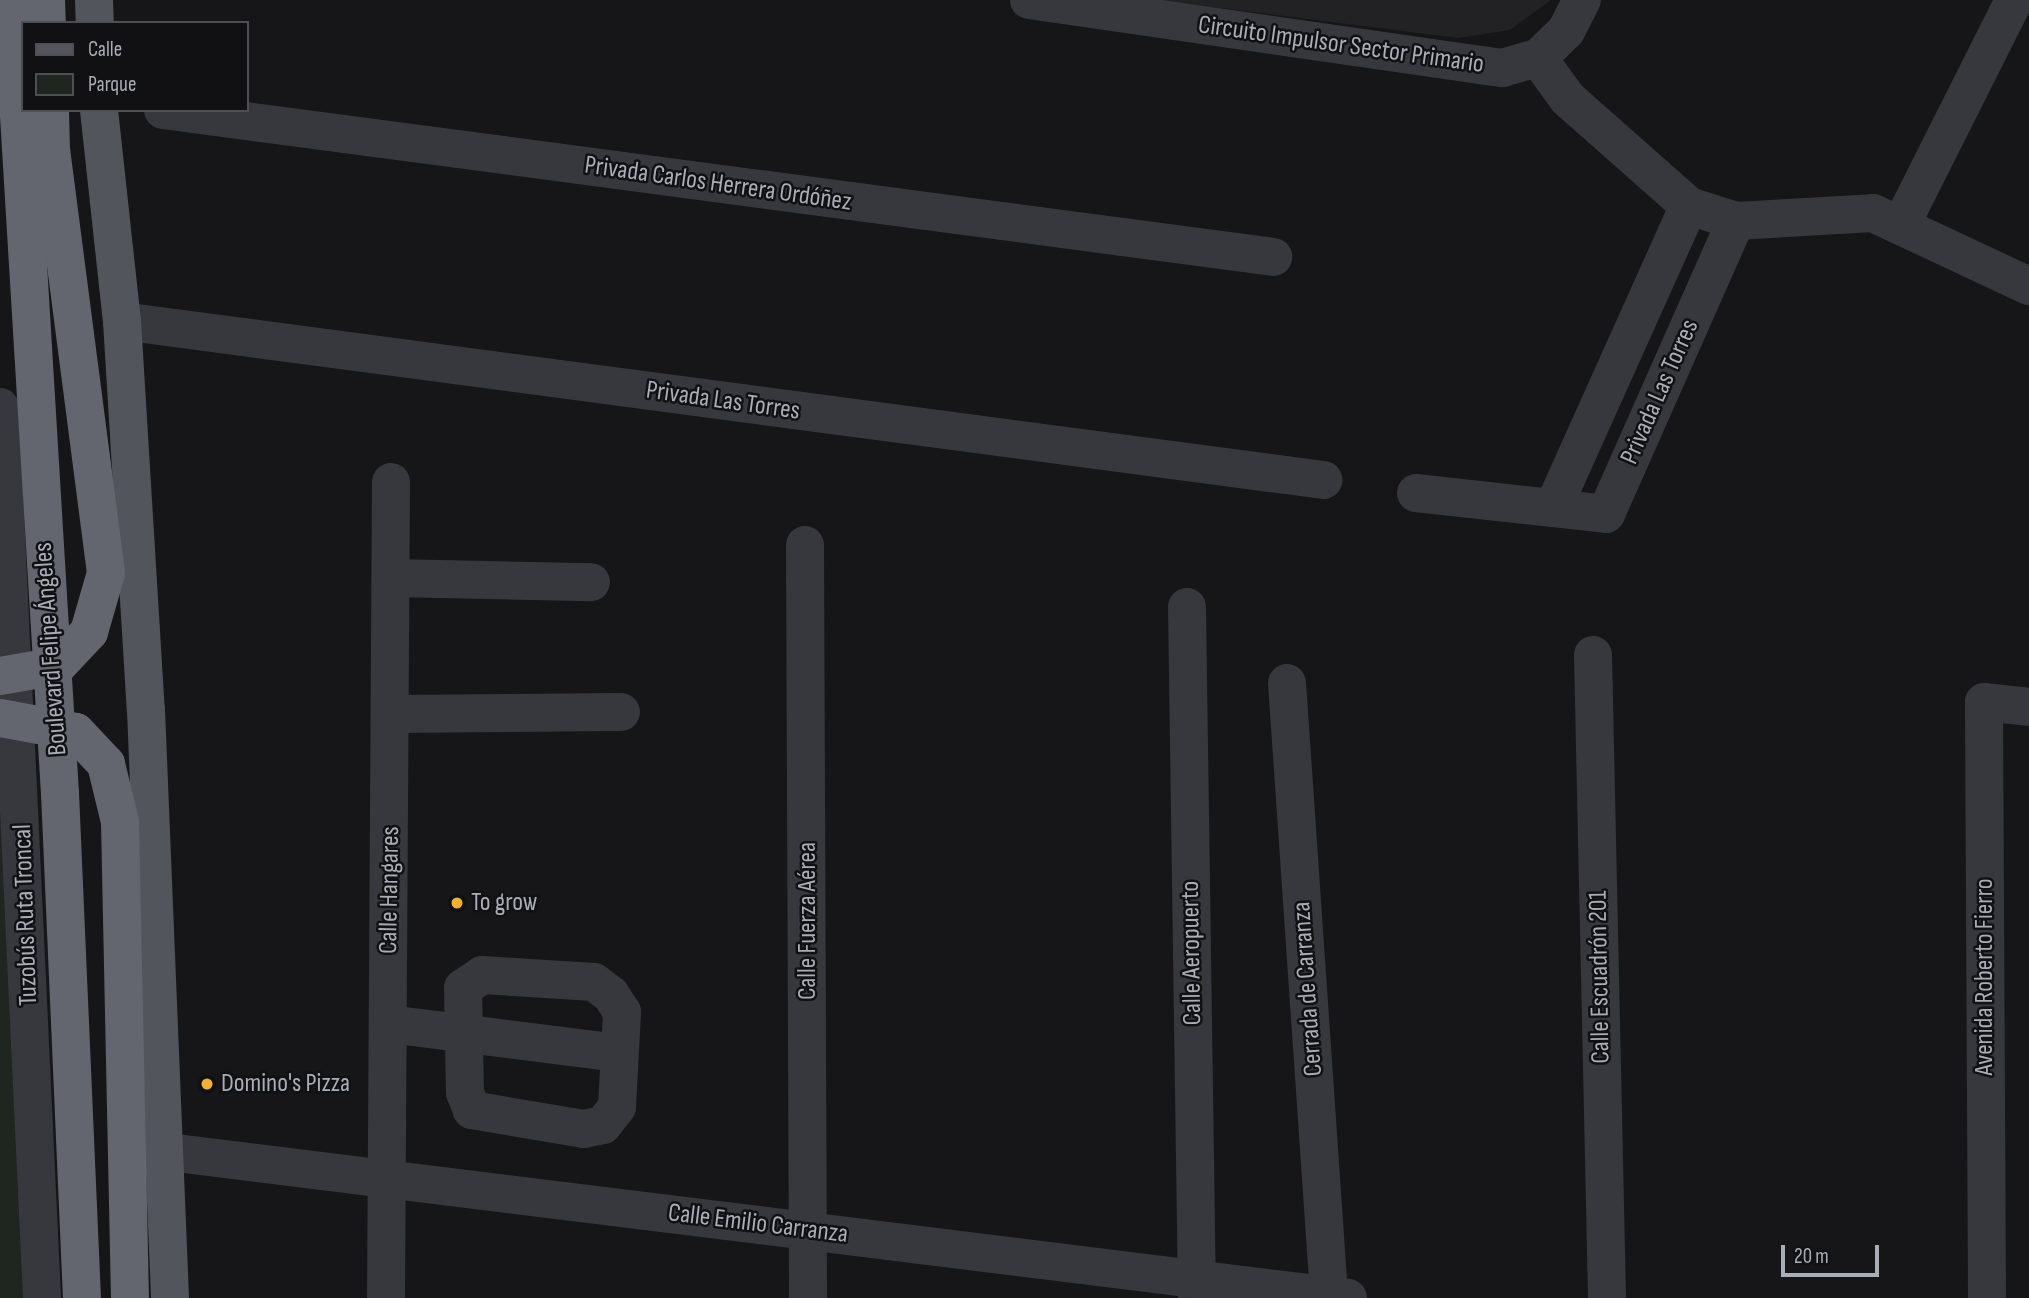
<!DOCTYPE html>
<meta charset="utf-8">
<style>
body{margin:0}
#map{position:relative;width:2029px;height:1298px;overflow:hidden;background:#161618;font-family:"Sofia Sans Condensed",sans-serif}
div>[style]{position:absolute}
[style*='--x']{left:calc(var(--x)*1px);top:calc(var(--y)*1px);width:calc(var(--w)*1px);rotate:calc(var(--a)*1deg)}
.built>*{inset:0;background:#222225}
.green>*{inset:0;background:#1e261f}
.minor>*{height:38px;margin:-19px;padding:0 19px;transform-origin:19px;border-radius:19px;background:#37383d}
.major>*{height:38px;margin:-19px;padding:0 19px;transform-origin:19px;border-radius:19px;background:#53555c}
.highway>*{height:38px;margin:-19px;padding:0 19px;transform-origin:19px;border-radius:19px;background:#63666e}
.highway-bridge>*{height:38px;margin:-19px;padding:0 19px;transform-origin:19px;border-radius:19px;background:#63666e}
.dots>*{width:19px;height:19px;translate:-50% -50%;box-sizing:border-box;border:4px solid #111113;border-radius:50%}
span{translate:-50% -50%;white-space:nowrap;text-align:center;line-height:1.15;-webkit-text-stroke:5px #111113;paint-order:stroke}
.street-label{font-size:26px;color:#a8adb8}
.poi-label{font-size:26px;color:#a8adb8}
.left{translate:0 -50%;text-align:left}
.legend{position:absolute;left:21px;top:21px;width:228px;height:91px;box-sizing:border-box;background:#111113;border:2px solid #4d4f55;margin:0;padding:9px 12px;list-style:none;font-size:21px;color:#a8adb8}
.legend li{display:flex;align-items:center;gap:14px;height:35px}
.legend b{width:35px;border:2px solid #4d4f55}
.scale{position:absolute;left:1781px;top:1245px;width:98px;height:32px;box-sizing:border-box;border:4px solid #a8adb8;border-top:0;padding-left:9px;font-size:21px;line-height:24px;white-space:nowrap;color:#a8adb8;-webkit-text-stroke:5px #111113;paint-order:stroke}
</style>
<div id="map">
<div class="built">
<div style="clip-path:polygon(1157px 0,1551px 0,1510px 30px,1458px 38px)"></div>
</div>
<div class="green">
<div style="clip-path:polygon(0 593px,32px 1298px,0 1298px)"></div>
</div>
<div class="minor">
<div style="--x:1029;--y:0;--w:478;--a:8.2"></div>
<div style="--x:1502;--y:68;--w:37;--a:-16"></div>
<div style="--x:1538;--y:58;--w:39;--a:-44"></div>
<div style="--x:1566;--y:31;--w:35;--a:-63"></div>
<div style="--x:1538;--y:58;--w:51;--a:53.8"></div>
<div style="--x:1568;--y:99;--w:162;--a:41.5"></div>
<div style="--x:1689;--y:206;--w:49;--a:17.7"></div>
<div style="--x:1736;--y:221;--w:137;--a:-3.3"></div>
<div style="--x:1873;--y:213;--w:172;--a:25.1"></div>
<div style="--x:163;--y:110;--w:1120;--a:7.54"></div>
<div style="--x:1901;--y:225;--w:252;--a:-63.3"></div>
<div style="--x:122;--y:321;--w:1212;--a:7.54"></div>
<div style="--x:0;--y:407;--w:892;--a:87.3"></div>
<div style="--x:1416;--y:493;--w:191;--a:6.3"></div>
<div style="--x:1606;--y:514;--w:321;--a:-66.1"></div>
<div style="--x:1553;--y:508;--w:331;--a:-65.8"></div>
<div style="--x:805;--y:545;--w:753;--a:89.77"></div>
<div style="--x:392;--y:578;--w:199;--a:1.2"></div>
<div style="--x:1187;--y:607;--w:691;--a:89.17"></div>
<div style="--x:1593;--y:655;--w:643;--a:88.75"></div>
<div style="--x:1287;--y:683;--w:613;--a:86.07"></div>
<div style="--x:392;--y:714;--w:229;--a:-0.5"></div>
<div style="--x:482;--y:975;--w:112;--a:3.6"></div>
<div style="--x:594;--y:982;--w:21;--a:37"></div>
<div style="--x:611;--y:995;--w:20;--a:57"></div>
<div style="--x:622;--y:1012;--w:95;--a:93"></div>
<div style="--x:617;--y:1107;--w:23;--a:128"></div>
<div style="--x:603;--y:1125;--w:19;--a:168"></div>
<div style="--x:584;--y:1129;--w:114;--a:-170.4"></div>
<div style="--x:472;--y:1110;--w:18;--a:-112"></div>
<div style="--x:465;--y:1093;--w:105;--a:-91.1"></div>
<div style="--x:463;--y:988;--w:23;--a:-34"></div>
<div style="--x:389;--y:1024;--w:230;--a:7.2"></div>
<div style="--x:168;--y:1152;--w:1189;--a:7.05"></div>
<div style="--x:386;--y:1298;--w:816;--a:-89.65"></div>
<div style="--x:1987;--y:1298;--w:596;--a:-90.29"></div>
<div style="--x:1984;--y:702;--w:45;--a:6.3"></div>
</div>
<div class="major">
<div style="--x:94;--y:0;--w:23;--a:88"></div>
<div style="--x:99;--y:110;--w:212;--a:83.8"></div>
<div style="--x:122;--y:321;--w:390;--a:86.5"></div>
<div style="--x:146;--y:710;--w:588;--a:87.66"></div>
</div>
<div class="highway">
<div style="--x:12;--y:0;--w:794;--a:86.54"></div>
<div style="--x:60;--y:793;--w:505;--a:87.51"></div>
<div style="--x:46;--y:0;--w:23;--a:88"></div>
<div style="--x:50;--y:110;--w:41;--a:88.6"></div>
</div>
<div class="highway-bridge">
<div style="--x:0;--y:676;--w:58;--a:-10"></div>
<div style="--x:57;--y:666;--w:47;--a:-46.7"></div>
<div style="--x:89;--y:632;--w:61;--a:-73.9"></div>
<div style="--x:106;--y:573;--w:426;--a:-97.4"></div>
<div style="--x:0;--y:718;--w:77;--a:10.4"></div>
<div style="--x:76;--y:732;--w:44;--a:46.8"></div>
<div style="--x:106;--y:764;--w:60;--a:76.4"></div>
<div style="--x:120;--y:822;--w:476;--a:88.8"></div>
</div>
<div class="dots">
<div style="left:457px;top:903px;background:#f2b134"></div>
<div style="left:207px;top:1084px;background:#f2b134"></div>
</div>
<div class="street-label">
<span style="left:1341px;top:45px;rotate:8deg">Circuito Impulsor Sector Primario</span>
<span style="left:718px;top:184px;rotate:8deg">Privada Carlos Herrera Ordóñez</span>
<span style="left:1660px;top:392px;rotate:-66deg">Privada Las Torres</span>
<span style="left:723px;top:401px;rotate:8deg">Privada Las Torres</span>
<span style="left:51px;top:649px;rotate:-94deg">Boulevard Felipe Ángeles</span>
<span style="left:390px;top:890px;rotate:-89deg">Calle Hangares</span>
<span style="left:26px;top:915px;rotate:-92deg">Tuzobús Ruta Troncal</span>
<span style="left:808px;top:921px;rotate:-90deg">Calle Fuerza Aérea</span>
<span style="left:1192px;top:953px;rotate:-91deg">Calle Aeropuerto</span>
<span style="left:1600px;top:977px;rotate:-91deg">Calle Escuadrón 201</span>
<span style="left:1985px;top:977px;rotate:-90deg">Avenida Roberto Fierro</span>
<span style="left:1308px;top:989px;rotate:-94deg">Cerrada de Carranza</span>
<span style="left:758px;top:1224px;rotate:7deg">Calle Emilio Carranza</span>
</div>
<div class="poi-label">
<span class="left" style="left:471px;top:903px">To grow</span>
<span class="left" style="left:221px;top:1084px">Domino's Pizza</span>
</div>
<ul class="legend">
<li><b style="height:9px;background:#53555c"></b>Calle</li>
<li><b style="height:19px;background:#1e261f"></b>Parque</li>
</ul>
<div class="scale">20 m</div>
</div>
